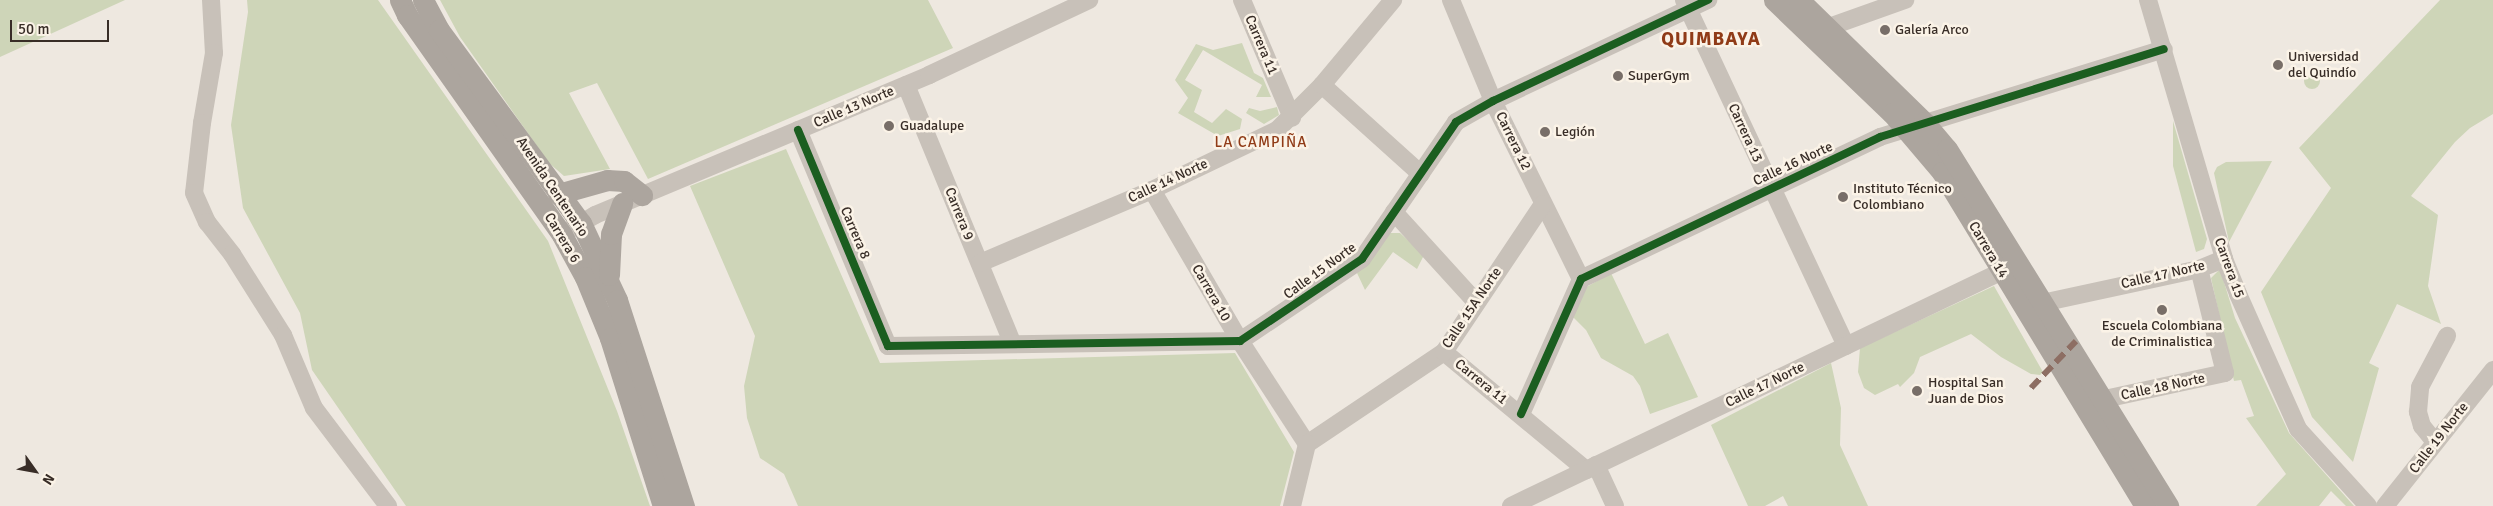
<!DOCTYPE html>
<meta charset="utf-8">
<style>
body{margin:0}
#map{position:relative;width:2493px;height:506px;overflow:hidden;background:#eee8e0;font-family:Signika,sans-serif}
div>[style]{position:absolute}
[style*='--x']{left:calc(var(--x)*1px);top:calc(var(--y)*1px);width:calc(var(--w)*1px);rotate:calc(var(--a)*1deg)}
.green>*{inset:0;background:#ced5b8}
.round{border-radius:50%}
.minor>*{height:18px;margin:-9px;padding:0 9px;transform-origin:9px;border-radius:9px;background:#c8c1b9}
.major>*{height:21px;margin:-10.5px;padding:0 10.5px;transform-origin:10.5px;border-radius:10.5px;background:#aca59e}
.quiet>*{height:6px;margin-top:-3px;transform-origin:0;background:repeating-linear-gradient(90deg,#8d6e63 0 12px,transparent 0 18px)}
.cycleway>*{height:8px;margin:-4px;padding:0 4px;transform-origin:4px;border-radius:4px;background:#1b5e20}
.dots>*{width:14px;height:14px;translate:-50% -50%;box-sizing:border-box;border:2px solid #fbf3e7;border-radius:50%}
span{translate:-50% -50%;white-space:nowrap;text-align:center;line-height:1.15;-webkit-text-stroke:5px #fbf3e7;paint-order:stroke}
.poi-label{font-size:14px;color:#382d27}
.left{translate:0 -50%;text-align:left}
.street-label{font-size:14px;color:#382d27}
.neighbourhood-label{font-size:15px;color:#903b17;letter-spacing:1px}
.district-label{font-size:19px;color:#903b17;font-weight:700;letter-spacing:1px}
.north{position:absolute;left:10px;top:446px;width:50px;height:50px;-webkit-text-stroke:4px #fbf3e7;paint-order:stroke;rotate:122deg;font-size:14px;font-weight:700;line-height:20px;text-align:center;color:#382d27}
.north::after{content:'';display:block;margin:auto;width:18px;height:22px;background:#382d27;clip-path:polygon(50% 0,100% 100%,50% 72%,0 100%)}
.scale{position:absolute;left:10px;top:20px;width:99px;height:22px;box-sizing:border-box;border:2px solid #382d27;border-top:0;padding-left:6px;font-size:15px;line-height:18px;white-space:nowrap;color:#382d27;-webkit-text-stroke:4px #fbf3e7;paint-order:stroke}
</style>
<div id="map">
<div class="green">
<div style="clip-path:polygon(0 0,125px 0,0 57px)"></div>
<div style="clip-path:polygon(247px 0,378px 0,548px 241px,617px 411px,650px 506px,406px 506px,312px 370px,300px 313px,243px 208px,231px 125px,248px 12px)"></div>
<div style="clip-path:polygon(440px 0,928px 0,953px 48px,648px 179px,597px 83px,569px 93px,610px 169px,564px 176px,549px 163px,460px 37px)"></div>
<div style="clip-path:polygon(2440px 0,2493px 0,2493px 114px,2470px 128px,2455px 142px,2411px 196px,2438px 215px,2428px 286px,2441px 324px,2397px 304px,2369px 363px,2379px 368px,2353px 462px,2312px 417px,2261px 292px,2331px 188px,2299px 148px)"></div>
<div style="clip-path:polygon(1242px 43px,1254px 73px,1263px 78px,1271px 97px,1256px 97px,1262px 85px,1203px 50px,1185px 80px,1202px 90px,1194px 112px,1212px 123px,1226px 109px,1242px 119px,1240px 129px,1218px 136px,1178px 113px,1188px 98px,1175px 80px,1196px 44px,1213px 50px)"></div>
<div class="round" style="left:2304px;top:73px;width:16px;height:16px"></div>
<div style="clip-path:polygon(1277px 107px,1279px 115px,1264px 124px,1246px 113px,1249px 108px,1260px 111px)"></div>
<div style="clip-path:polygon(2173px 121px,2207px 239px,2204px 249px,2196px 252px,2173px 166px)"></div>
<div style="clip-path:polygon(786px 149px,880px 363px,1235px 353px,1294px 452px,1280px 506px,798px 506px,784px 474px,760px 458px,747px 418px,744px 386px,755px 336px,690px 186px)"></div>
<div style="clip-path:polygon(2272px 161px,2229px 242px,2214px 173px,2217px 167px,2226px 162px)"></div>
<div style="clip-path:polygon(1388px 233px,1400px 233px,1424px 255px,1417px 269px,1393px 252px,1365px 290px,1357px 273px)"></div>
<div style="clip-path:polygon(2220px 269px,2235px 318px,2289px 433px,2354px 506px,2346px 506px,2331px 491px,2319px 506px,2256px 506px,2286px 474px,2246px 418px,2254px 416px,2241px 380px,2234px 381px,2211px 278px)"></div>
<div style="clip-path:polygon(1611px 273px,1645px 344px,1668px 333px,1698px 397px,1650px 414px,1640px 386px,1633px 376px,1601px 358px,1586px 330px,1573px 317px,1583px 289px)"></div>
<div style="clip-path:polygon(1994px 286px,2043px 372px,2040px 375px,2031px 374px,2001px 357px,1971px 334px,1920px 357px,1914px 373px,1900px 387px,1898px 384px,1875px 395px,1864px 388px,1858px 372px,1860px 348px)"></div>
<div style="clip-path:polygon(1831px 363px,1841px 408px,1840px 445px,1868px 506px,1788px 506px,1783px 496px,1765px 506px,1748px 506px,1711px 425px)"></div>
</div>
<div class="minor">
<div style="--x:211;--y:0;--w:53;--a:86.8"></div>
<div style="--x:214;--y:53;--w:71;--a:99.7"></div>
<div style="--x:202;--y:123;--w:70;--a:96.5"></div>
<div style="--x:194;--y:193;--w:32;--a:66"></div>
<div style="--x:207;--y:222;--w:41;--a:52"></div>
<div style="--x:232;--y:254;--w:96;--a:57.8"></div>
<div style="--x:283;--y:335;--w:79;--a:67"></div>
<div style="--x:314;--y:408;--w:123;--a:52.9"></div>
<div style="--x:1242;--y:0;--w:128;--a:67"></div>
<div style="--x:1451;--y:0;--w:109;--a:67.4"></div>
<div style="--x:1493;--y:101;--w:199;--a:63.7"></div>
<div style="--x:1684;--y:0;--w:382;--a:64.9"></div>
<div style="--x:2148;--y:0;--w:270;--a:73.6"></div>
<div style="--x:2224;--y:259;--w:38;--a:68"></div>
<div style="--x:2238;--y:294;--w:148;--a:66"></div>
<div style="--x:2298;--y:429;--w:104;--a:47.7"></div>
<div style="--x:1829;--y:27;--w:81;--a:-19.6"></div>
<div style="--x:906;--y:85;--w:280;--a:67.6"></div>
<div style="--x:1322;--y:85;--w:133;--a:42"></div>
<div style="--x:798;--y:130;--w:234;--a:67.4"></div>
<div style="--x:888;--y:346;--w:352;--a:-0.8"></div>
<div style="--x:1240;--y:341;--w:147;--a:-33.9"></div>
<div style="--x:1362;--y:259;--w:166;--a:-55.5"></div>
<div style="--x:1456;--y:122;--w:43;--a:-29.6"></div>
<div style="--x:1493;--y:101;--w:238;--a:-25.2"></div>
<div style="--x:1152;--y:190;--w:175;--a:59.8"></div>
<div style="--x:1240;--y:341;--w:123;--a:57"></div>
<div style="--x:1394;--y:212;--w:122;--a:47.7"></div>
<div style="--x:571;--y:229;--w:28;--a:-30"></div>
<div style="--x:595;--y:215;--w:362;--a:-22.7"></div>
<div style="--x:929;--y:75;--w:177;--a:-25.1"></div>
<div style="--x:980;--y:263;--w:187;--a:-23"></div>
<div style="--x:1152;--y:190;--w:139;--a:-25.6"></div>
<div style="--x:1277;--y:130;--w:64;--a:-45"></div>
<div style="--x:1322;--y:85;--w:111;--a:-50.1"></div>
<div style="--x:2042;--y:303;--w:161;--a:-12.2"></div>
<div style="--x:2199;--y:269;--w:27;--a:-22"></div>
<div style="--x:1444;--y:352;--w:185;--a:39.7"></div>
<div style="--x:2100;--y:400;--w:128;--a:-12.2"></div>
<div style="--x:2225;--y:373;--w:107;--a:-104"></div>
<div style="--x:1521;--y:414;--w:148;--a:-66"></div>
<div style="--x:1581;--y:279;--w:331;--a:-25.4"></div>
<div style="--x:1880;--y:137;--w:297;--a:-17.2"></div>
<div style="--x:2435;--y:442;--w:21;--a:-129"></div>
<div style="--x:2422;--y:426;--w:15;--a:-106"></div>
<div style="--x:2418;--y:412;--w:25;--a:-85"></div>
<div style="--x:2420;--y:387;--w:58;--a:-62.1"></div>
<div style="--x:1307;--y:444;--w:165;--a:-33.9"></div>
<div style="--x:1444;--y:352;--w:178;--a:-56.2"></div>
<div style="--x:1596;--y:465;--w:45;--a:65.1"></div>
<div style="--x:1292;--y:506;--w:64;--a:-76.4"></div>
<div style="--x:1511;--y:506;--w:556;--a:-25.55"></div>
<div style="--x:2385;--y:506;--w:174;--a:-51.5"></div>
</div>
<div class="major">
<div style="--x:400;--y:0;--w:17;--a:65"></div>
<div style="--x:407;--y:15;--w:269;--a:54.8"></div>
<div style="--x:562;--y:235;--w:48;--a:61.3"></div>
<div style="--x:585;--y:277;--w:66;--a:67.7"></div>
<div style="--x:610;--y:338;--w:176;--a:72.5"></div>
<div style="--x:423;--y:0;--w:34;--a:62"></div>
<div style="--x:439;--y:30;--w:240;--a:53.7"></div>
<div style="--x:581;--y:223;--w:85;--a:64.9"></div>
<div style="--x:617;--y:300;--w:217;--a:72"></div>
<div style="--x:1774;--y:0;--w:163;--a:43.8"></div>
<div style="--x:1892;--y:113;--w:77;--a:49.7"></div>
<div style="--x:1942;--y:172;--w:391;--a:58.7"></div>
<div style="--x:1799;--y:0;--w:175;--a:44.3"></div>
<div style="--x:1924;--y:122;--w:35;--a:50"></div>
<div style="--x:1947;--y:149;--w:420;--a:58.2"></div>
<div style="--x:558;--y:194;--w:51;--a:-15.9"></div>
<div style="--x:607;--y:180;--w:17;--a:3"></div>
<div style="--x:624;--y:181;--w:23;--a:38"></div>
<div style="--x:609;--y:275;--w:41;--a:-87.2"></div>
<div style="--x:611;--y:234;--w:33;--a:-70"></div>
</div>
<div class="quiet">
<div style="--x:2031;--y:388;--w:65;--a:-46.2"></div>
</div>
<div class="cycleway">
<div style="--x:798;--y:130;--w:234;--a:67.4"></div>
<div style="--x:888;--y:346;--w:352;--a:-0.8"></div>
<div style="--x:1240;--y:341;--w:147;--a:-33.9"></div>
<div style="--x:1362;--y:259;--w:166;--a:-55.5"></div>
<div style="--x:1456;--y:122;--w:43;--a:-29.6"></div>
<div style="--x:1493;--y:101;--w:238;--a:-25.2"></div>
<div style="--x:1521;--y:414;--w:148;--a:-66"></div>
<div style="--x:1581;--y:279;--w:331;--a:-25.4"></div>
<div style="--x:1880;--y:137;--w:297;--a:-17.2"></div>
</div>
<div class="dots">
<div style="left:1885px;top:30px;background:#786e68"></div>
<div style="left:2278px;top:65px;background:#786e68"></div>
<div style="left:1618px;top:76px;background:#786e68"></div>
<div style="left:889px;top:126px;background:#786e68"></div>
<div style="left:1545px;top:132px;background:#786e68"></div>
<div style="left:1843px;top:197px;background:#786e68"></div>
<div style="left:2162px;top:310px;background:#786e68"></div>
<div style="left:1917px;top:391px;background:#786e68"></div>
</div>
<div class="poi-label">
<span class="left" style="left:1895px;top:30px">Galería Arco</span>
<span class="left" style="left:2288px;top:65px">Universidad<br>del Quindío</span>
<span class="left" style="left:1628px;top:76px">SuperGym</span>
<span class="left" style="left:900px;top:126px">Guadalupe</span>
<span class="left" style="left:1555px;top:132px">Legión</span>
<span class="left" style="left:1853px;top:197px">Instituto Técnico<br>Colombiano</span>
<span style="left:2162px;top:334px">Escuela Colombiana<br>de Criminalistica</span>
<span class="left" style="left:1928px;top:391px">Hospital San<br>Juan de Dios</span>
</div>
<div class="street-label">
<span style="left:1261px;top:45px;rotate:67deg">Carrera 11</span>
<span style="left:854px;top:107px;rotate:-23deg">Calle 13 Norte</span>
<span style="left:1745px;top:133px;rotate:65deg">Carrera 13</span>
<span style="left:1513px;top:141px;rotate:64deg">Carrera 12</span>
<span style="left:1793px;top:164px;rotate:-25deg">Calle 16 Norte</span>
<span style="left:1168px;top:181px;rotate:-25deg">Calle 14 Norte</span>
<span style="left:552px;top:187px;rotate:56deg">Avenida Centenario</span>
<span style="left:959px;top:214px;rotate:68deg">Carrera 9</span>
<span style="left:855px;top:233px;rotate:67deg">Carrera 8</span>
<span style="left:562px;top:238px;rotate:59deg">Carrera 6</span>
<span style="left:1988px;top:250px;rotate:59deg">Carrera 14</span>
<span style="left:2229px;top:268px;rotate:70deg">Carrera 15</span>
<span style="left:1320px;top:271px;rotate:-36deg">Calle 15 Norte</span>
<span style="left:2163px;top:275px;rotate:-13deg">Calle 17 Norte</span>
<span style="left:1211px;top:293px;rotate:60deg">Carrera 10</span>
<span style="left:1472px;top:308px;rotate:-56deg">Calle 15A Norte</span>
<span style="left:1481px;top:382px;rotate:39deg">Carrera 11</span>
<span style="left:1765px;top:385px;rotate:-26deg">Calle 17 Norte</span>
<span style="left:2163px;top:387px;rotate:-12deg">Calle 18 Norte</span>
<span style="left:2439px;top:438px;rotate:-52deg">Calle 19 Norte</span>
</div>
<div class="neighbourhood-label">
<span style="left:1261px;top:143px">LA CAMPIÑA</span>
</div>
<div class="district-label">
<span style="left:1711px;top:40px">QUIMBAYA</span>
</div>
<div class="north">N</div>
<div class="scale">50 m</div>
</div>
